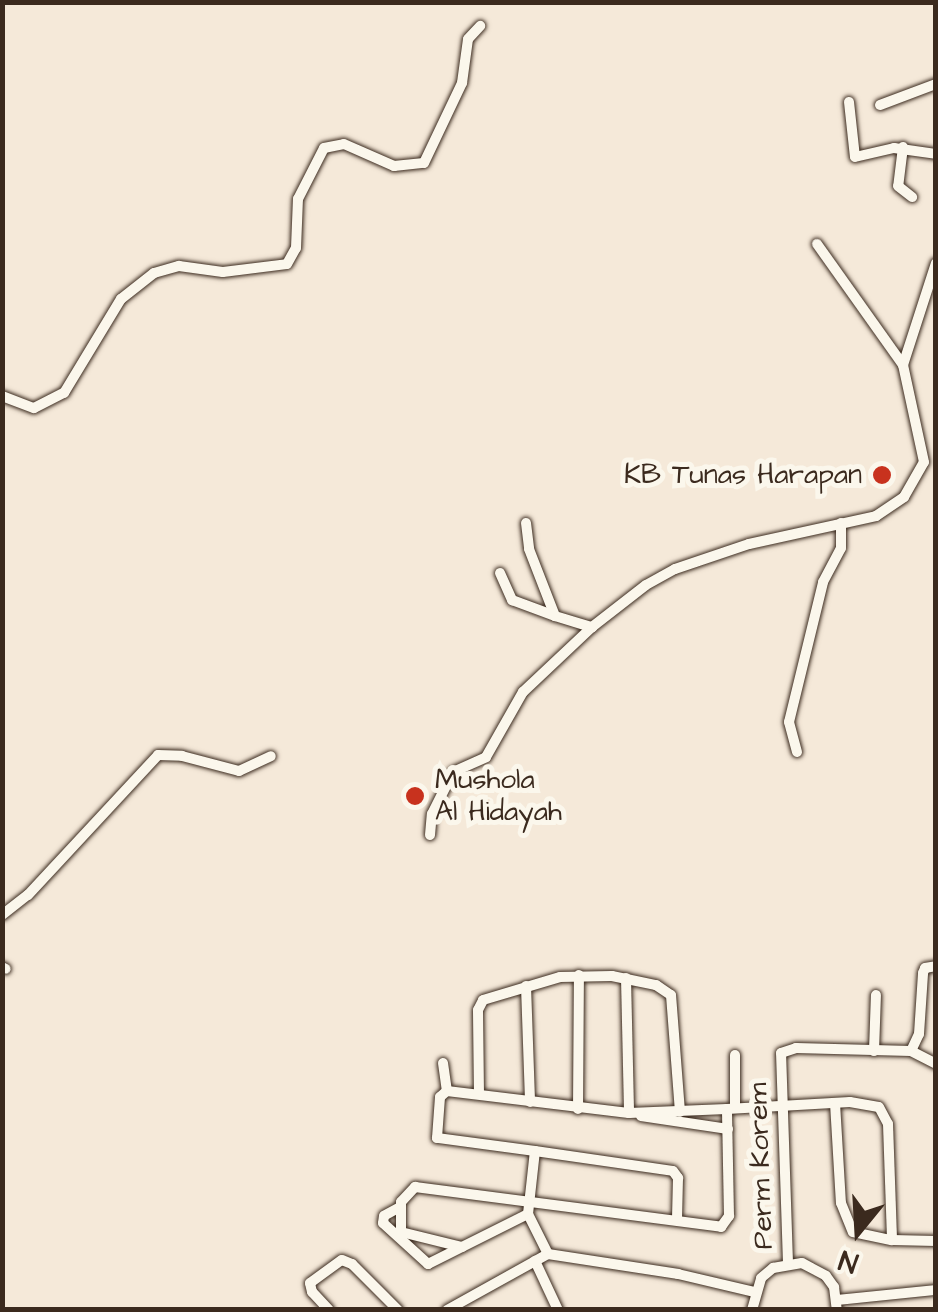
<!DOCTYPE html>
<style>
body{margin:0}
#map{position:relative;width:938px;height:1312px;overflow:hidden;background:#f5e9d9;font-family:"Architects Daughter",sans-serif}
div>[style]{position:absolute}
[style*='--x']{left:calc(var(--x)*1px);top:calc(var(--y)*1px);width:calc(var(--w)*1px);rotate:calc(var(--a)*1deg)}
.roads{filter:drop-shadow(0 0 2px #3b2a1e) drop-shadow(0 0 2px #3b2a1e)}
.minor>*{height:10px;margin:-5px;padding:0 5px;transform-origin:5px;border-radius:5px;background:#fbf7ec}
.dots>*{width:28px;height:28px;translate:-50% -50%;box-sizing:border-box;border:5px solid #fbf7ec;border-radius:50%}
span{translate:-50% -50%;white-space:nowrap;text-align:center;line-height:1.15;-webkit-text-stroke:10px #fbf7ec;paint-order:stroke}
.poi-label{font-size:28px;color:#3b2a1e}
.right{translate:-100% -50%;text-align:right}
.left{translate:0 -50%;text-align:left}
.street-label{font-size:28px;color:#3b2a1e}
.frame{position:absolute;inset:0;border:5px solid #3b2a1e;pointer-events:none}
.north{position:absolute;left:808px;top:1182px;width:100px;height:100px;-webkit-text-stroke:8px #fbf7ec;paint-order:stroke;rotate:198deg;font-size:28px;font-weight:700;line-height:40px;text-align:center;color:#3b2a1e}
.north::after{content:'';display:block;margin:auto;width:35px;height:45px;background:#3b2a1e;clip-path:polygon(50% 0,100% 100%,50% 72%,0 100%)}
</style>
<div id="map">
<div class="roads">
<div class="minor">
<div style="--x:849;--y:102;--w:55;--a:83.8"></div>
<div style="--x:855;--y:157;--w:40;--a:-13"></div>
<div style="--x:894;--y:148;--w:42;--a:8.1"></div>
<div style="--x:880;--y:105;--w:60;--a:-20.6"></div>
<div style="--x:903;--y:147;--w:39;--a:97"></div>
<div style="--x:898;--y:186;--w:18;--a:38"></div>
<div style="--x:817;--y:244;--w:148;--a:54.6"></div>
<div style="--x:2;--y:396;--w:34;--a:21"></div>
<div style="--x:34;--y:408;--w:34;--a:-27"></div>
<div style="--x:64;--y:393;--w:110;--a:-58.8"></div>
<div style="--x:121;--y:299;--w:42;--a:-38.2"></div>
<div style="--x:154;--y:273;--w:26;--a:-16"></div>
<div style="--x:179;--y:266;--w:44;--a:7.8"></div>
<div style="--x:223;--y:272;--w:64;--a:-7.1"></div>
<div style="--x:287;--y:264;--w:18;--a:-61"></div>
<div style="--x:296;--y:248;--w:49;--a:-87.7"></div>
<div style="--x:298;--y:199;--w:57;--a:-63"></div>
<div style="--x:324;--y:148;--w:20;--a:-11"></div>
<div style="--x:344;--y:144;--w:55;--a:23.7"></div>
<div style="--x:394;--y:166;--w:30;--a:-6"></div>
<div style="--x:424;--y:163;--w:89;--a:-64.6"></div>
<div style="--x:462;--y:83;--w:44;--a:-82.2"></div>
<div style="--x:468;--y:39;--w:18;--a:-47"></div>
<div style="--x:526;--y:523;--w:26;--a:83"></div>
<div style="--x:529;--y:549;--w:72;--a:68.8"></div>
<div style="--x:555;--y:616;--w:39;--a:17"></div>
<div style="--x:500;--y:573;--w:30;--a:66"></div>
<div style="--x:512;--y:600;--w:46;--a:20.4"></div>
<div style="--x:797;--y:752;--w:31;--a:-105"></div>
<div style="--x:789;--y:722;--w:144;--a:-76.3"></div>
<div style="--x:823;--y:582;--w:38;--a:-62"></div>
<div style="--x:841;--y:548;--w:25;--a:-90"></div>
<div style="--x:430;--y:835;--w:21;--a:-85"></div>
<div style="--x:432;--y:814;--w:47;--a:-63.4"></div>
<div style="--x:453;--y:772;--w:36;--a:-24"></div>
<div style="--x:486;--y:757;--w:75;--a:-60.4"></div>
<div style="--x:523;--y:692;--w:95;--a:-43.3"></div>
<div style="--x:592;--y:627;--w:68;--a:-37.9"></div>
<div style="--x:646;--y:585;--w:33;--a:-29"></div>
<div style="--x:675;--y:569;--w:78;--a:-18.7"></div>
<div style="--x:749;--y:544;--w:130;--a:-12.4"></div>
<div style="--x:876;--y:516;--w:34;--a:-34"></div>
<div style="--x:904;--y:497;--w:40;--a:-60.3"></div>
<div style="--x:924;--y:462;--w:99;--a:-102.2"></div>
<div style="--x:903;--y:365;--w:107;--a:-72.1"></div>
<div style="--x:2;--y:915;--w:33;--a:-38"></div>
<div style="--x:28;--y:895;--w:191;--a:-47.1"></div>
<div style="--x:158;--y:755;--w:24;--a:2"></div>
<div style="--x:182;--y:756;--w:59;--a:14.7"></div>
<div style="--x:239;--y:771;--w:35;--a:-25"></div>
<div style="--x:2;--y:967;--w:4;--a:27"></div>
<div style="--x:626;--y:978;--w:135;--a:88.7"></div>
<div style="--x:526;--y:986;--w:116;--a:88"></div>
<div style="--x:874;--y:1051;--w:56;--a:-88"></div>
<div style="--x:911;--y:1051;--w:28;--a:27"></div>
<div style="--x:443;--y:1063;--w:28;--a:82"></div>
<div style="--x:479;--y:1094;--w:84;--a:-90.7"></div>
<div style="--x:478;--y:1010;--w:11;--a:-63"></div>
<div style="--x:483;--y:1000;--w:80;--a:-16.6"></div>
<div style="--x:560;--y:977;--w:52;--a:-1.1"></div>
<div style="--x:612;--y:976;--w:45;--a:11.6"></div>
<div style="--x:656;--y:985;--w:18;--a:34"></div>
<div style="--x:671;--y:995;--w:117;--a:85.6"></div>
<div style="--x:835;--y:1103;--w:100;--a:86.6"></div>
<div style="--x:841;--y:1203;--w:31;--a:68"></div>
<div style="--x:853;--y:1232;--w:40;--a:12"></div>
<div style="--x:892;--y:1240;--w:44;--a:1.3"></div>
<div style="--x:735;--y:1108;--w:53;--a:-90"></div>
<div style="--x:578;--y:1109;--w:134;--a:-89.6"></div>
<div style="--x:641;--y:1116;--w:88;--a:8.5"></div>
<div style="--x:535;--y:1151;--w:99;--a:-172.4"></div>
<div style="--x:437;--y:1138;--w:41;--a:-85.8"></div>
<div style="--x:440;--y:1097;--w:9;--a:-41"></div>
<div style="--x:447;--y:1091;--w:183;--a:6.9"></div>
<div style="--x:629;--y:1113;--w:98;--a:-2.3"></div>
<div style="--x:400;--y:1207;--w:18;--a:151"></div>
<div style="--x:384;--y:1216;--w:7;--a:98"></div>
<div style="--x:383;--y:1223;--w:61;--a:42.3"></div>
<div style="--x:428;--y:1264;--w:112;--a:-26.6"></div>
<div style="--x:401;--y:1232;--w:30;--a:-90"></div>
<div style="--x:401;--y:1202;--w:21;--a:-47"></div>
<div style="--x:415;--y:1187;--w:309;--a:7.4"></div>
<div style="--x:721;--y:1227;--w:14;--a:-54"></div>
<div style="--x:729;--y:1216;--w:107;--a:-91.1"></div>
<div style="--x:727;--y:1109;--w:123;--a:-3.3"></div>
<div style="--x:850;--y:1102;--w:29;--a:10"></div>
<div style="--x:879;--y:1107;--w:19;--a:62"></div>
<div style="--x:888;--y:1124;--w:116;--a:88"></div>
<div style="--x:401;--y:1232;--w:63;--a:13.8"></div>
<div style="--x:548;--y:1254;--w:45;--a:-116.6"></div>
<div style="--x:528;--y:1214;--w:63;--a:-83.7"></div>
<div style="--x:535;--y:1151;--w:139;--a:8.2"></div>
<div style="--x:673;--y:1171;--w:9;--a:54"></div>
<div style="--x:678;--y:1178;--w:41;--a:91.4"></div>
<div style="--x:535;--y:1261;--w:54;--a:64.9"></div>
<div style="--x:788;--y:1263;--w:210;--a:-91.9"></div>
<div style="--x:781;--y:1053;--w:16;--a:-18"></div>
<div style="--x:796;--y:1048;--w:115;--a:1.5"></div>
<div style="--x:911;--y:1051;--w:19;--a:-65"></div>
<div style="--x:919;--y:1034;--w:61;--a:-86.2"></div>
<div style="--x:923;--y:973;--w:5;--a:-68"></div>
<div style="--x:925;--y:968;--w:11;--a:-10"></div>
<div style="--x:837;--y:1300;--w:100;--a:-5.8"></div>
<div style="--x:329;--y:1310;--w:25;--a:-133"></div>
<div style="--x:312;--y:1292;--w:9;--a:-103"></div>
<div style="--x:310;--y:1283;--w:39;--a:-36"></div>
<div style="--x:342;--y:1260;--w:11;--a:22"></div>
<div style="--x:352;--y:1264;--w:65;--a:45"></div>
<div style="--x:447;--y:1310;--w:115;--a:-29"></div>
<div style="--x:548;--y:1254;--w:132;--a:8.7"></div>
<div style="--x:678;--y:1274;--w:78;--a:13.3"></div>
<div style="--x:752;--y:1310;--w:33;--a:-74"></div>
<div style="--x:761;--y:1278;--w:16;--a:-40"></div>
<div style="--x:773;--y:1268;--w:29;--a:-10"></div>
<div style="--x:802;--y:1263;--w:27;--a:28"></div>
<div style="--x:826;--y:1276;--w:14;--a:54"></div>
<div style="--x:834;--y:1287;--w:23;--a:83"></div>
</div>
</div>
<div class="dots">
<div style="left:882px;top:475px;background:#c8321e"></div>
<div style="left:415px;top:796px;background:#c8321e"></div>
</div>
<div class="poi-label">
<span class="right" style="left:862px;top:475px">KB Tunas Harapan</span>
<span class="left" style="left:435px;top:796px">Mushola<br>Al Hidayah</span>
</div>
<div class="street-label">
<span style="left:761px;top:1166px;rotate:-92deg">Perm Korem</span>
</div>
<div class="frame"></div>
<div class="north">N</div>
</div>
